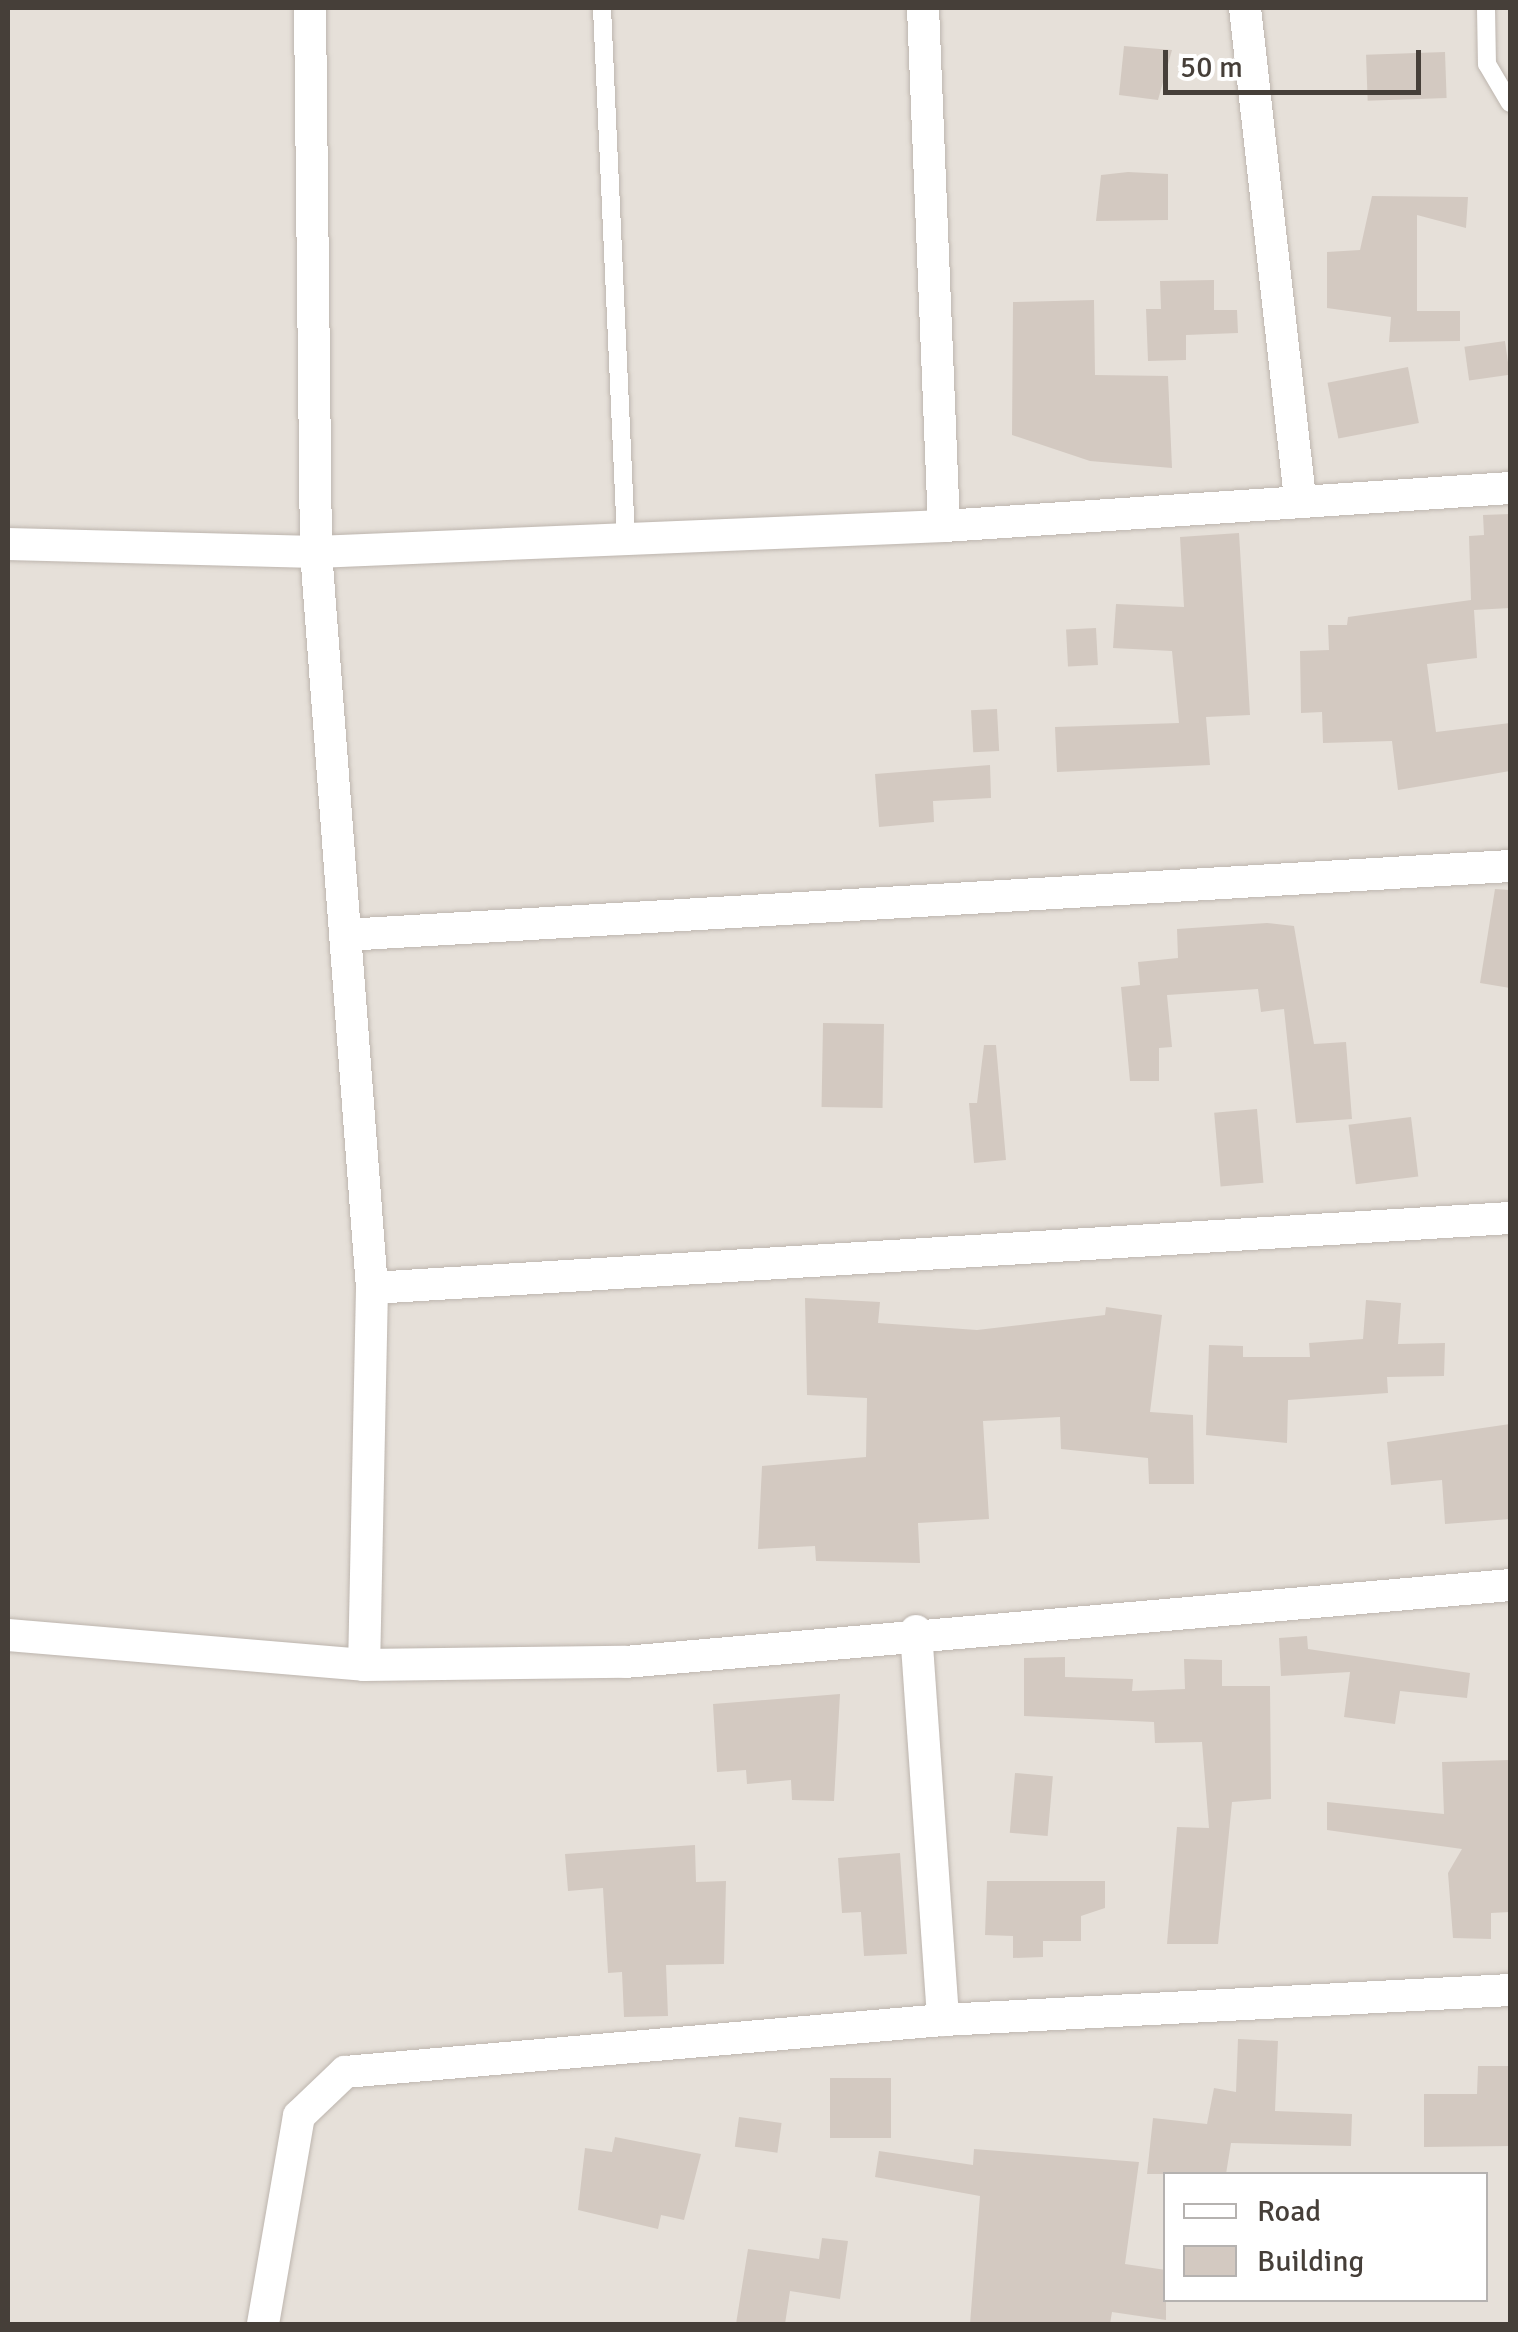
<!DOCTYPE html>
<style>
body{margin:0}
#map{position:relative;width:1518px;height:2332px;overflow:hidden;background:#f3efea;font-family:Signika,sans-serif}
div>[style]{position:absolute}
[style*='--x']{left:calc(var(--x)*1px);top:calc(var(--y)*1px);width:calc(var(--w)*1px);rotate:calc(var(--a)*1deg)}
.residential>*{inset:0;background:#e6e0d9}
.building>*{inset:0;background:#d3c9c1;transform-origin:0 0}
.roads{filter:drop-shadow(0 0 2px #bdb5ae) drop-shadow(0 0 2px #bdb5ae)}
.service>*{height:18px;margin:-9px;padding:0 9px;transform-origin:9px;border-radius:9px;background:#fff}
.minor>*{height:32px;margin:-16px;padding:0 16px;transform-origin:16px;border-radius:16px;background:#fff}
span{translate:-50% -50%;white-space:nowrap;text-align:center;line-height:1.15;-webkit-text-stroke:10px #fff;paint-order:stroke}
.frame{position:absolute;inset:0;border:10px solid #463f39;pointer-events:none}
.legend{position:absolute;left:1163px;top:2172px;width:325px;height:130px;box-sizing:border-box;background:#fff;border:2px solid #b5b2b0;margin:0;padding:12px 18px;list-style:none;font-size:30px;color:#463f39}
.legend li{display:flex;align-items:center;gap:20px;height:50px}
.legend b{width:50px;border:2px solid #b5b2b0}
.scale{position:absolute;left:1163px;top:50px;width:258px;height:45px;box-sizing:border-box;border:5px solid #463f39;border-top:0;padding-left:12px;font-size:30px;line-height:35px;white-space:nowrap;color:#463f39;-webkit-text-stroke:8px #fff;paint-order:stroke}
</style>
<div id="map">
<div class="residential">
<div style="clip-path:polygon(evenodd,8px 8px,1510px 8px,1510px 2324px,8px 2324px,8px 8px,1166px 2174px,1486px 2174px,1486px 2300px,1166px 2300px,1166px 2174px)"></div>
</div>
<div class="building">
<div style="clip-path:polygon(1124px 46px,1172px 50px,1158px 100px,1119px 95px)"></div>
<div style="left:1445px;top:52px;width:46px;height:79px;rotate:88deg"></div>
<div style="clip-path:polygon(1128px 172px,1168px 174px,1168px 220px,1096px 221px,1101px 175px)"></div>
<div style="clip-path:polygon(1372px 196px,1468px 197px,1466px 228px,1417px 215px,1417px 311px,1460px 311px,1460px 341px,1389px 342px,1391px 317px,1327px 308px,1327px 252px,1360px 250px)"></div>
<div style="clip-path:polygon(1214px 280px,1214px 310px,1237px 310px,1238px 333px,1186px 335px,1186px 360px,1148px 361px,1146px 309px,1161px 309px,1160px 281px)"></div>
<div style="clip-path:polygon(1094px 300px,1095px 375px,1168px 376px,1172px 468px,1090px 461px,1012px 435px,1013px 302px)"></div>
<div style="left:1505px;top:341px;width:34px;height:41px;rotate:82deg"></div>
<div style="left:1408px;top:367px;width:57px;height:82px;rotate:79deg"></div>
<div style="clip-path:polygon(1510px 514px,1510px 608px,1474px 610px,1477px 658px,1427px 664px,1436px 732px,1510px 723px,1510px 771px,1398px 790px,1392px 741px,1323px 743px,1322px 712px,1301px 713px,1300px 651px,1329px 650px,1328px 625px,1347px 625px,1348px 617px,1471px 600px,1469px 536px,1484px 535px,1483px 515px)"></div>
<div style="clip-path:polygon(1239px 533px,1250px 715px,1206px 717px,1210px 765px,1057px 772px,1055px 727px,1179px 723px,1172px 651px,1113px 648px,1116px 604px,1184px 607px,1180px 537px)"></div>
<div style="left:1096px;top:628px;width:37px;height:30px;rotate:87deg"></div>
<div style="left:997px;top:709px;width:42px;height:26px;rotate:87deg"></div>
<div style="clip-path:polygon(990px 765px,991px 798px,933px 801px,934px 822px,879px 827px,875px 774px)"></div>
<div style="clip-path:polygon(1495px 889px,1510px 890px,1510px 988px,1480px 983px)"></div>
<div style="clip-path:polygon(1267px 923px,1294px 926px,1314px 1044px,1346px 1042px,1352px 1119px,1296px 1123px,1284px 1009px,1261px 1012px,1258px 989px,1167px 995px,1172px 1047px,1159px 1048px,1159px 1081px,1130px 1081px,1121px 987px,1140px 985px,1138px 962px,1178px 958px,1177px 929px)"></div>
<div style="left:823px;top:1023px;width:61px;height:84px;rotate:1deg"></div>
<div style="clip-path:polygon(984px 1045px,996px 1045px,1006px 1160px,974px 1163px,969px 1103px,977px 1103px)"></div>
<div style="left:1257px;top:1109px;width:74px;height:43px;rotate:85deg"></div>
<div style="left:1411px;top:1117px;width:60px;height:63px;rotate:83deg"></div>
<div style="clip-path:polygon(805px 1298px,880px 1302px,878px 1323px,977px 1330px,1105px 1315px,1106px 1307px,1162px 1315px,1150px 1412px,1193px 1415px,1194px 1484px,1149px 1484px,1148px 1458px,1061px 1449px,1060px 1417px,983px 1421px,989px 1519px,918px 1523px,920px 1563px,816px 1561px,815px 1546px,758px 1549px,762px 1466px,866px 1457px,867px 1398px,807px 1395px)"></div>
<div style="clip-path:polygon(1366px 1300px,1401px 1303px,1398px 1344px,1445px 1343px,1444px 1376px,1387px 1377px,1388px 1393px,1288px 1400px,1287px 1443px,1206px 1435px,1209px 1345px,1243px 1346px,1243px 1357px,1310px 1357px,1309px 1343px,1363px 1339px)"></div>
<div style="clip-path:polygon(1510px 1424px,1510px 1519px,1445px 1524px,1442px 1480px,1391px 1485px,1387px 1442px)"></div>
<div style="clip-path:polygon(1307px 1636px,1308px 1649px,1470px 1673px,1467px 1698px,1400px 1691px,1395px 1724px,1344px 1717px,1350px 1672px,1281px 1676px,1279px 1638px)"></div>
<div style="clip-path:polygon(1065px 1657px,1065px 1677px,1133px 1679px,1132px 1691px,1185px 1689px,1184px 1659px,1222px 1660px,1222px 1686px,1270px 1686px,1271px 1799px,1232px 1802px,1218px 1944px,1167px 1944px,1177px 1827px,1209px 1828px,1202px 1742px,1155px 1743px,1154px 1722px,1024px 1716px,1024px 1658px)"></div>
<div style="clip-path:polygon(840px 1694px,834px 1801px,792px 1800px,791px 1780px,747px 1784px,746px 1770px,717px 1772px,713px 1704px)"></div>
<div style="clip-path:polygon(1510px 1760px,1510px 1912px,1491px 1913px,1491px 1939px,1453px 1938px,1448px 1873px,1462px 1849px,1327px 1830px,1327px 1802px,1444px 1814px,1442px 1762px)"></div>
<div style="left:1015px;top:1773px;width:38px;height:60px;rotate:5deg"></div>
<div style="clip-path:polygon(695px 1845px,696px 1882px,726px 1881px,724px 1964px,666px 1965px,668px 2016px,624px 2017px,622px 1972px,608px 1973px,603px 1888px,568px 1891px,565px 1854px)"></div>
<div style="clip-path:polygon(900px 1853px,907px 1954px,864px 1956px,861px 1912px,842px 1913px,838px 1858px)"></div>
<div style="clip-path:polygon(987px 1881px,1105px 1881px,1105px 1908px,1081px 1916px,1081px 1941px,1043px 1941px,1043px 1957px,1013px 1958px,1013px 1936px,985px 1935px)"></div>
<div style="clip-path:polygon(1238px 2039px,1278px 2041px,1275px 2111px,1352px 2114px,1351px 2146px,1231px 2143px,1226px 2174px,1147px 2174px,1153px 2118px,1207px 2124px,1214px 2088px,1236px 2092px)"></div>
<div style="clip-path:polygon(1478px 2066px,1510px 2066px,1510px 2146px,1424px 2147px,1424px 2094px,1477px 2094px)"></div>
<div style="left:891px;top:2078px;width:60px;height:61px;rotate:90deg"></div>
<div style="left:739px;top:2117px;width:43px;height:30px;rotate:8deg"></div>
<div style="clip-path:polygon(615px 2137px,701px 2154px,684px 2220px,661px 2215px,658px 2229px,578px 2210px,585px 2148px,612px 2152px)"></div>
<div style="clip-path:polygon(974px 2149px,1139px 2162px,1125px 2264px,1166px 2270px,1166px 2320px,1112px 2312px,1110px 2324px,970px 2324px,980px 2196px,875px 2177px,879px 2151px,973px 2165px)"></div>
<div style="clip-path:polygon(822px 2238px,848px 2241px,840px 2299px,790px 2291px,785px 2324px,736px 2324px,748px 2249px,819px 2259px)"></div>
</div>
<div class="roads">
<div class="service">
<div style="--x:602;--y:8;--w:532;--a:87.41"></div>
<div style="--x:1486;--y:8;--w:56;--a:89"></div>
<div style="--x:1487;--y:64;--w:45;--a:59.5"></div>
</div>
<div class="minor">
<div style="--x:310;--y:8;--w:544;--a:89.37"></div>
<div style="--x:316;--y:552;--w:738;--a:85.65"></div>
<div style="--x:372;--y:1288;--w:377;--a:91.2"></div>
<div style="--x:923;--y:8;--w:518;--a:87.68"></div>
<div style="--x:1245;--y:8;--w:497;--a:83.6"></div>
<div style="--x:8;--y:544;--w:308;--a:1.5"></div>
<div style="--x:316;--y:552;--w:629;--a:-2.37"></div>
<div style="--x:944;--y:526;--w:567;--a:-3.84"></div>
<div style="--x:345;--y:935;--w:1167;--a:-3.39"></div>
<div style="--x:372;--y:1288;--w:1140;--a:-3.52"></div>
<div style="--x:916;--y:1631;--w:390;--a:86"></div>
<div style="--x:8;--y:1635;--w:357;--a:4.8"></div>
<div style="--x:364;--y:1665;--w:261;--a:-0.7"></div>
<div style="--x:625;--y:1662;--w:888;--a:-4.97"></div>
<div style="--x:263;--y:2324;--w:211;--a:-80.2"></div>
<div style="--x:299;--y:2116;--w:64;--a:-43.7"></div>
<div style="--x:345;--y:2072;--w:600;--a:-4.97"></div>
<div style="--x:943;--y:2020;--w:568;--a:-3.03"></div>
</div>
</div>
<div class="frame"></div>
<ul class="legend">
<li><b style="height:12px;background:#fff"></b>Road</li>
<li><b style="height:28px;background:#d3c9c1"></b>Building</li>
</ul>
<div class="scale">50 m</div>
</div>
